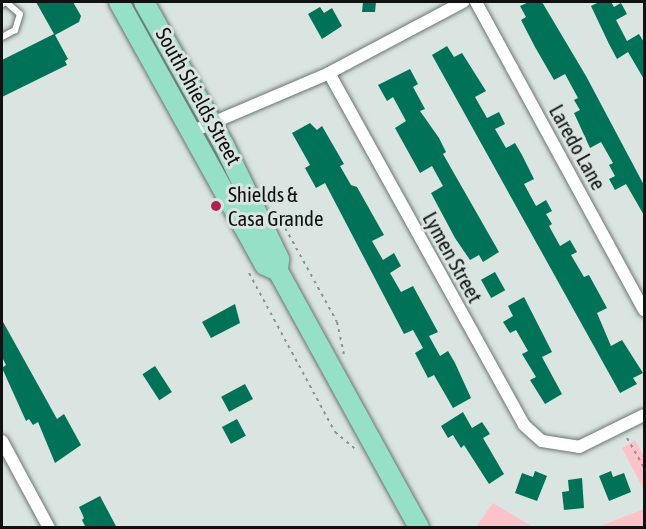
<!DOCTYPE html>
<style>
body{margin:0}
#map{position:relative;width:646px;height:529px;overflow:hidden;background:#dae4e0;font-family:"Asap Condensed",sans-serif}
div>[style]{position:absolute}
[style*='--x']{left:calc(var(--x)*1px);top:calc(var(--y)*1px);width:calc(var(--w)*1px);rotate:calc(var(--a)*1deg)}
.green>*{inset:0;background:#fbc2ca}
.building>*{inset:0;background:#007257;transform-origin:0 0}
.path>*{height:2px;margin-top:-1px;transform-origin:0;background:repeating-linear-gradient(90deg,#8b928f 0 3px,transparent 0 7.5px)}
.roads{filter:drop-shadow(0 0 2px #6b7571) drop-shadow(0 0 2px #6b7571)}
.lane>*{height:6px;margin:-3px;padding:0 3px;transform-origin:3px;border-radius:3px;background:#fff}
.street>*{height:12px;margin:-6px;padding:0 6px;transform-origin:6px;border-radius:6px;background:#fff}
.primary>*{height:20px;margin:-10px;padding:0 10px;transform-origin:10px;border-radius:10px;background:#97e0c8}
.dots>*{width:16px;height:16px;translate:-50% -50%;box-sizing:border-box;border:3px solid #dae4e0;border-radius:50%}
span{translate:-50% -50%;white-space:nowrap;text-align:center;line-height:1.15;-webkit-text-stroke:6px #dae4e0;paint-order:stroke}
.street-label{font-size:21px;color:#0f1211}
.poi-label{font-size:21px;color:#0f1211}
.left{translate:0 -50%;text-align:left}
.frame{position:absolute;inset:0;border:3px solid #0f1211;pointer-events:none}
</style>
<div id="map">
<div class="green">
<div style="clip-path:polygon(635px 440px,644px 456px,644px 490px,622px 448px)"></div>
<div style="clip-path:polygon(493px 503px,533px 527px,476px 527px)"></div>
<div style="clip-path:polygon(644px 509px,644px 527px,595px 527px,598px 527px)"></div>
</div>
<div class="building">
<div style="clip-path:polygon(36px 2px,73px 2px,81px 16px,79px 22px,55px 35px,68px 59px,65px 61px,67px 65px,2px 97px,2px 60px,54px 34px)"></div>
<div style="clip-path:polygon(363px 2px,376px 2px,375px 12px,362px 12px)"></div>
<div style="clip-path:polygon(529px 2px,542px 2px,586px 76px,645px 187px,645px 217px,626px 184px,615px 190px,609px 179px,615px 176px,609px 165px,613px 163px,601px 142px,590px 148px,574px 113px,580px 110px,574px 100px,578px 98px,565px 74px,554px 80px,535px 47px,521px 20px,526px 17px,520px 6px)"></div>
<div style="clip-path:polygon(599px 2px,611px 2px,614px 7px,621px 3px,627px 14px,616px 20px,627px 41px,639px 34px,645px 44px,645px 81px,628px 52px,617px 59px,609px 44px,591px 6px)"></div>
<div style="clip-path:polygon(320px 7px,324px 13px,332px 8px,342px 26px,322px 39px,308px 14px)"></div>
<div style="clip-path:polygon(447px 46px,454px 57px,462px 53px,486px 91px,475px 97px,487px 118px,499px 112px,505px 124px,495px 129px,506px 148px,515px 143px,522px 155px,534px 179px,524px 184px,536px 206px,546px 200px,552px 211px,546px 214px,552px 224px,549px 226px,560px 246px,570px 240px,577px 252px,571px 255px,584px 277px,589px 275px,607px 308px,597px 313px,611px 346px,622px 340px,643px 373px,633px 378px,637px 384px,620px 393px,432px 55px)"></div>
<div style="clip-path:polygon(410px 69px,418px 84px,413px 87px,425px 109px,420px 111px,439px 138px,446px 152px,443px 154px,499px 252px,483px 262px,479px 255px,470px 260px,455px 238px,431px 193px,443px 186px,432px 166px,420px 173px,395px 128px,406px 121px,393px 97px,387px 101px,378px 85px)"></div>
<div style="clip-path:polygon(310px 123px,317px 130px,322px 126px,344px 164px,340px 166px,351px 185px,357px 187px,384px 235px,372px 241px,383px 260px,394px 253px,401px 266px,390px 273px,401px 292px,413px 286px,438px 332px,429px 336px,440px 356px,448px 351px,455px 363px,471px 398px,453px 408px,434px 375px,428px 378px,415px 353px,423px 348px,413px 330px,404px 334px,325px 183px,316px 188px,305px 168px,310px 165px,292px 133px)"></div>
<div style="left:495px;top:272px;width:21px;height:16px;rotate:61deg"></div>
<div style="clip-path:polygon(524px 297px,552px 352px,542px 357px,562px 394px,545px 404px,530px 380px,536px 377px,522px 354px,528px 351px,516px 330px,510px 333px,503px 322px,513px 316px,508px 306px)"></div>
<div style="clip-path:polygon(235px 304px,240px 323px,211px 338px,202px 322px)"></div>
<div style="clip-path:polygon(2px 320px,57px 419px,64px 414px,81px 445px,55px 463px,38px 422px,33px 425px,29px 419px,26px 421px,2px 368px,6px 365px,2px 357px)"></div>
<div style="left:155px;top:366px;width:31px;height:15px;rotate:57deg"></div>
<div style="left:245px;top:384px;width:17px;height:27px;rotate:62deg"></div>
<div style="clip-path:polygon(463px 412px,472px 428px,482px 422px,490px 434px,483px 438px,504px 474px,489px 484px,464px 445px,461px 448px,453px 435px,448px 438px,441px 426px)"></div>
<div style="left:237px;top:419px;width:19px;height:17px;rotate:62deg"></div>
<div style="clip-path:polygon(535px 471px,547px 476px,537px 501px,515px 493px,522px 473px,533px 477px)"></div>
<div style="clip-path:polygon(611px 471px,613px 477px,624px 473px,631px 492px,609px 501px,599px 476px)"></div>
<div style="clip-path:polygon(582px 478px,584px 508px,564px 510px,562px 492px,569px 491px,568px 480px)"></div>
<div style="clip-path:polygon(100px 496px,117px 528px,86px 528px,82px 520px,84px 518px,79px 507px)"></div>
</div>
<div class="path">
<div style="--x:278;--y:215;--w:122;--a:61.1"></div>
<div style="--x:337;--y:322;--w:34;--a:78"></div>
<div style="--x:249;--y:273;--w:181;--a:61.6"></div>
<div style="--x:335;--y:432;--w:30;--a:40"></div>
<div style="--x:627;--y:438;--w:34;--a:60"></div>
</div>
<div class="roads">
<div class="lane">
<div style="--x:2;--y:4;--w:4;--a:-27"></div>
<div style="--x:6;--y:2;--w:18;--a:41"></div>
<div style="--x:20;--y:14;--w:17;--a:107"></div>
<div style="--x:15;--y:30;--w:15;--a:152"></div>
</div>
<div class="street">
<div style="--x:476;--y:2;--w:351;--a:61.4"></div>
<div style="--x:329;--y:73;--w:402;--a:61"></div>
<div style="--x:524;--y:425;--w:24;--a:42"></div>
<div style="--x:542;--y:441;--w:37;--a:9"></div>
<div style="--x:579;--y:447;--w:72;--a:-26.2"></div>
<div style="--x:191;--y:132;--w:150;--a:-23.1"></div>
<div style="--x:329;--y:73;--w:152;--a:-27.9"></div>
<div style="--x:2;--y:441;--w:99;--a:61.6"></div>
</div>
<div class="primary">
<div style="--x:119;--y:2;--w:301;--a:61"></div>
<div style="--x:265;--y:265;--w:14;--a:25"></div>
<div style="--x:278;--y:271;--w:293;--a:61.2"></div>
<div style="--x:144;--y:2;--w:164;--a:60.8"></div>
<div style="--x:224;--y:145;--w:127;--a:64.2"></div>
<div style="--x:279;--y:259;--w:12;--a:95"></div>
</div>
</div>
<div class="dots">
<div style="left:216px;top:206px;background:#b2214e"></div>
</div>
<div class="street-label">
<span style="left:199px;top:96px;rotate:61deg">South Shields Street</span>
<span style="left:578px;top:147px;rotate:61deg">Laredo Lane</span>
<span style="left:453px;top:257px;rotate:61deg">Lymen Street</span>
</div>
<div class="poi-label">
<span class="left" style="left:228px;top:206px">Shields &amp;<br>Casa Grande</span>
</div>
<div class="frame"></div>
</div>
